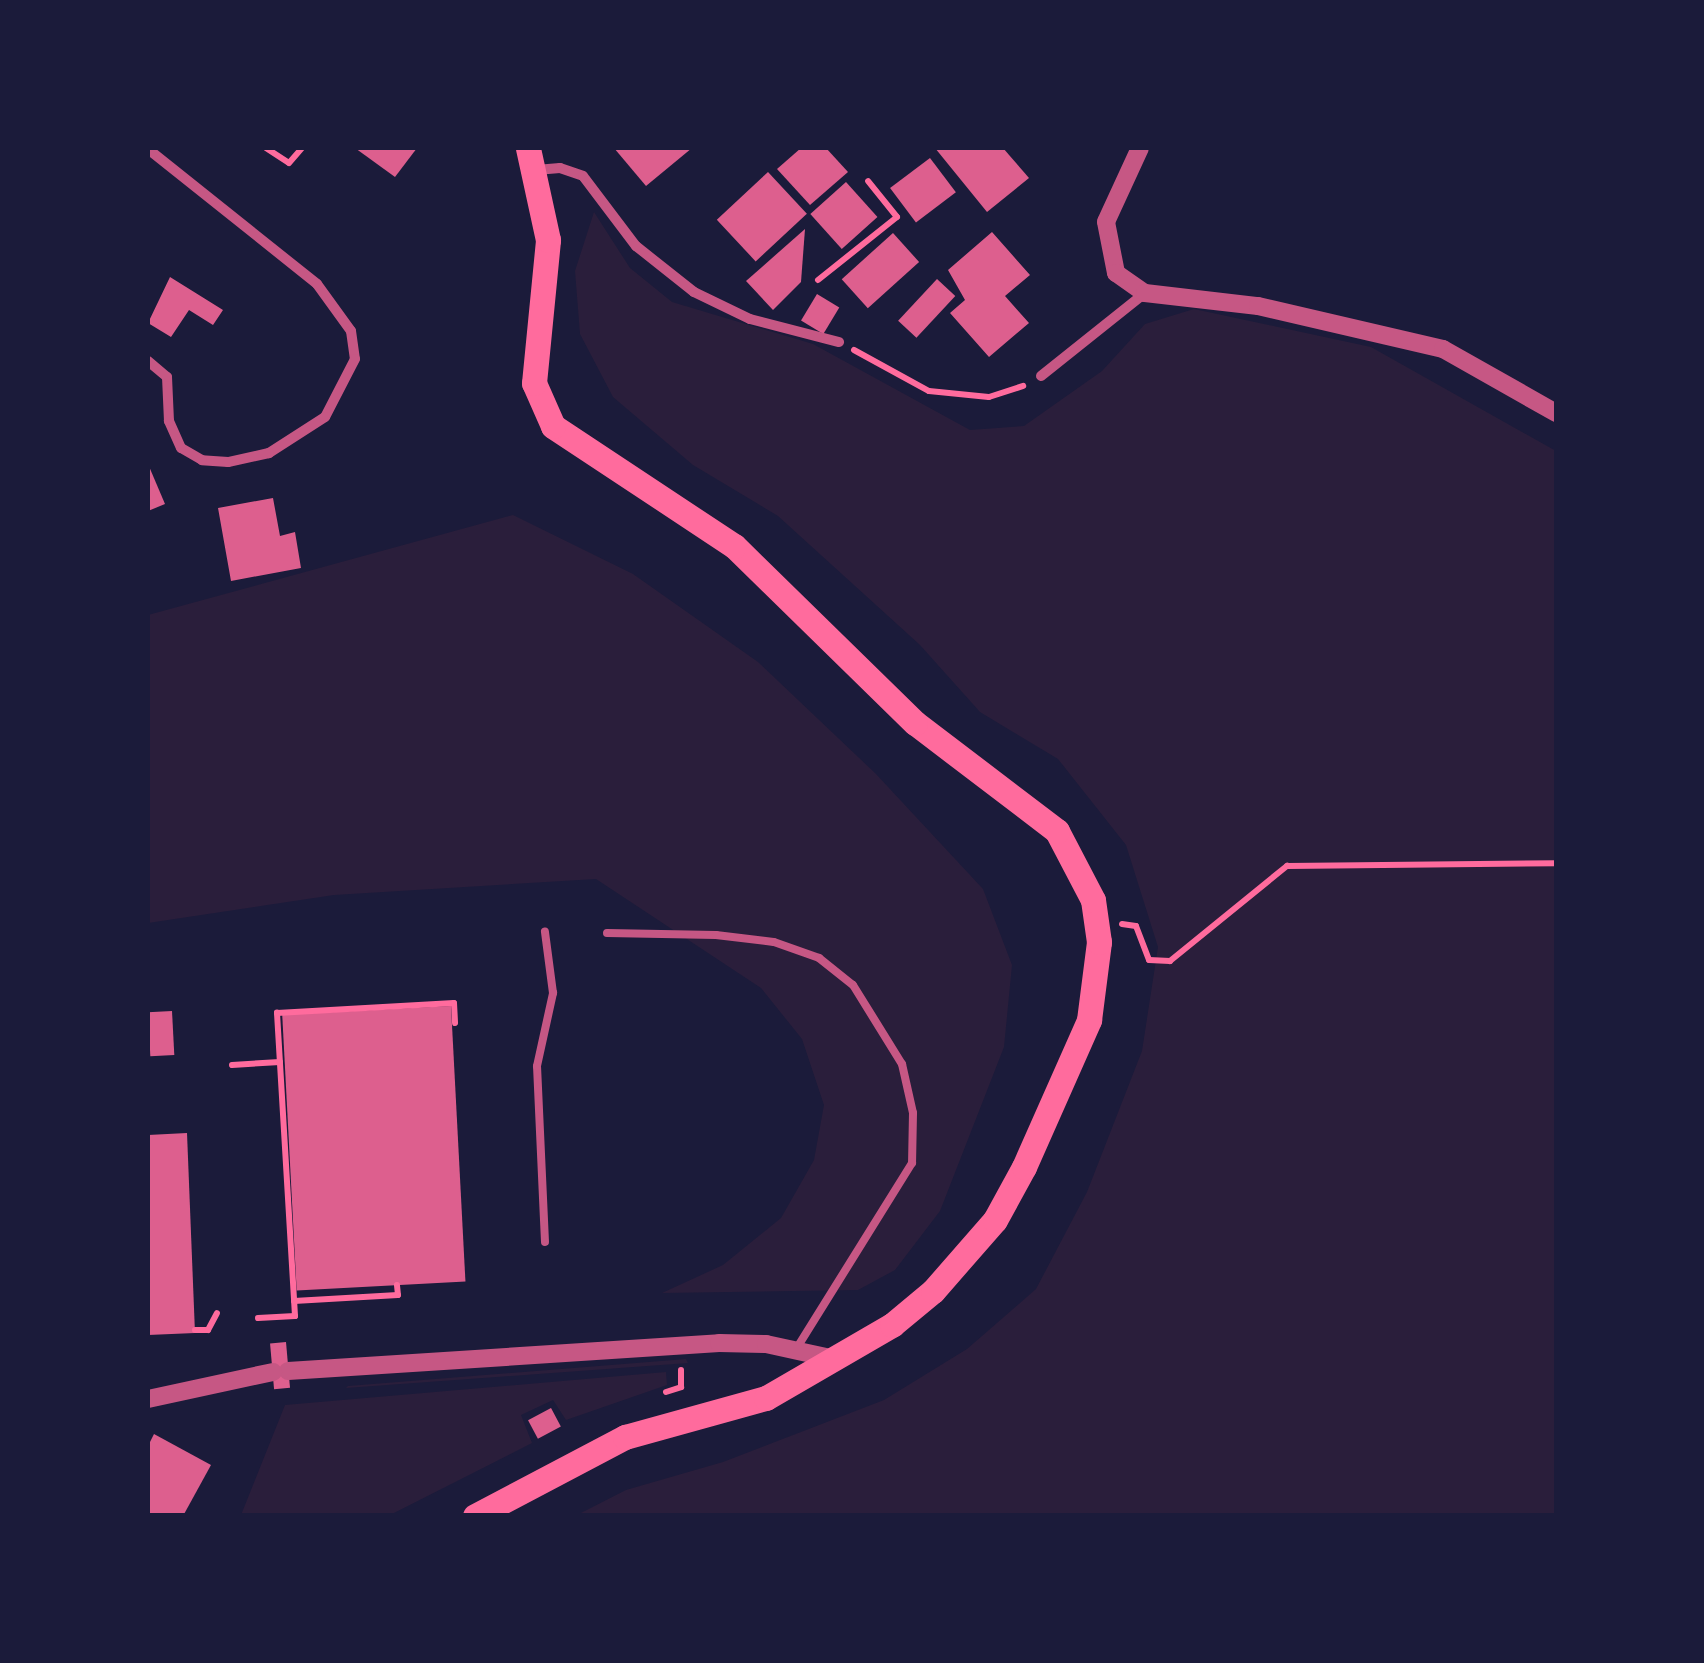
<!DOCTYPE html>
<style>
body{margin:0}
#map{position:relative;width:1704px;height:1663px;overflow:hidden;background:#1b1b3a;font-family:Jost,sans-serif}
div>[style]{position:absolute}
[style*='--x']{left:calc(var(--x)*1px);top:calc(var(--y)*1px);width:calc(var(--w)*1px);rotate:calc(var(--a)*1deg)}
.green>*{inset:0;background:#2a1e3b}
.building>*{inset:0;background:#dd5f8e;transform-origin:0 0}
.path>*{height:6px;margin:-3px;padding:0 3px;transform-origin:3px;border-radius:3px;background:#ff6b9d}
.service>*{height:8px;margin:-4px;padding:0 4px;transform-origin:4px;border-radius:4px;background:#c65784}
.minor>*{height:10px;margin:-5px;padding:0 5px;transform-origin:5px;border-radius:5px;background:#c65784}
.tertiary>*{height:18px;margin:-9px;padding:0 9px;transform-origin:9px;border-radius:9px;background:#c65784}
.primary>*{height:25px;margin:-12.5px;padding:0 12.5px;transform-origin:12.5px;border-radius:12.5px;background:#ff6b9d}
span{translate:-50% -50%;white-space:nowrap;text-align:center;line-height:1.15;-webkit-text-stroke:8px #1b1b3a;paint-order:stroke}
.frame{position:absolute;inset:0;border:150px solid #1b1b3a;pointer-events:none}
</style>
<div id="map">
<div class="green">
<div style="clip-path:polygon(594px 212px,630px 268px,672px 302px,813px 344px,970px 430px,1024px 426px,1102px 371px,1145px 324px,1194px 309px,1371px 347px,1556px 451px,1556px 1515px,575px 1516px,626px 1490px,723px 1462px,884px 1400px,967px 1349px,1036px 1289px,1087px 1192px,1142px 1051px,1158px 947px,1126px 845px,1058px 759px,980px 712px,920px 645px,778px 516px,693px 465px,613px 397px,580px 334px,575px 271px)"></div>
<div style="clip-path:polygon(513px 515px,633px 574px,758px 662px,876px 774px,983px 889px,1012px 965px,1004px 1047px,940px 1211px,895px 1270px,858px 1290px,662px 1293px,723px 1265px,781px 1218px,814px 1160px,824px 1105px,802px 1039px,761px 988px,596px 879px,334px 895px,148px 923px,148px 615px)"></div>
<div style="clip-path:polygon(686px 1359px,688px 1363px,346px 1388px,348px 1386px)"></div>
<div style="clip-path:polygon(666px 1372px,667px 1385px,566px 1420px,553px 1400px,521px 1415px,532px 1443px,390px 1515px,241px 1515px,285px 1405px)"></div>
</div>
<div class="building">
<div style="clip-path:polygon(355px 148px,417px 148px,395px 177px)"></div>
<div style="clip-path:polygon(614px 148px,692px 148px,646px 186px)"></div>
<div style="clip-path:polygon(801px 148px,826px 148px,848px 172px,810px 205px,777px 169px)"></div>
<div style="clip-path:polygon(935px 148px,1003px 148px,1029px 178px,987px 212px)"></div>
<div style="left:930px;top:158px;width:43px;height:50px;rotate:53deg"></div>
<div style="left:768px;top:172px;width:57px;height:70px;rotate:47deg"></div>
<div style="left:846px;top:182px;width:47px;height:48px;rotate:48deg"></div>
<div style="clip-path:polygon(805px 229px,801px 282px,773px 310px,746px 281px)"></div>
<div style="clip-path:polygon(992px 232px,1030px 275px,1005px 296px,1029px 323px,989px 357px,950px 313px,965px 300px,948px 270px)"></div>
<div style="left:893px;top:233px;width:39px;height:69px;rotate:48deg"></div>
<div style="clip-path:polygon(170px 277px,223px 310px,213px 325px,189px 310px,171px 337px,148px 323px)"></div>
<div style="left:937px;top:279px;width:25px;height:57px;rotate:43deg"></div>
<div style="left:817px;top:294px;width:26px;height:31px;rotate:31deg"></div>
<div style="clip-path:polygon(148px 464px,165px 504px,148px 511px)"></div>
<div style="clip-path:polygon(273px 498px,280px 536px,295px 532px,301px 568px,231px 581px,218px 508px)"></div>
<div style="left:451px;top:1006px;width:276px;height:169px;rotate:87deg"></div>
<div style="left:172px;top:1011px;width:44px;height:24px;rotate:87deg"></div>
<div style="clip-path:polygon(187px 1133px,195px 1333px,148px 1335px,148px 1135px)"></div>
<div style="left:286px;top:1342px;width:46px;height:16px;rotate:85deg"></div>
<div style="left:551px;top:1408px;width:21px;height:26px;rotate:62deg"></div>
<div style="clip-path:polygon(154px 1434px,211px 1465px,183px 1516px,148px 1516px,148px 1446px)"></div>
</div>
<div class="path">
<div style="--x:266;--y:148;--w:27;--a:33"></div>
<div style="--x:289;--y:163;--w:20;--a:-49"></div>
<div style="--x:818;--y:280;--w:101;--a:-38.6"></div>
<div style="--x:897;--y:217;--w:46;--a:-128.9"></div>
<div style="--x:854;--y:350;--w:85;--a:28.7"></div>
<div style="--x:929;--y:391;--w:60;--a:5.7"></div>
<div style="--x:989;--y:397;--w:36;--a:-18"></div>
<div style="--x:1122;--y:924;--w:14;--a:8"></div>
<div style="--x:1136;--y:926;--w:36;--a:69"></div>
<div style="--x:1149;--y:960;--w:21;--a:3"></div>
<div style="--x:1170;--y:961;--w:151;--a:-39.1"></div>
<div style="--x:1287;--y:866;--w:269;--a:-0.6"></div>
<div style="--x:232;--y:1065;--w:48;--a:-3.6"></div>
<div style="--x:294;--y:1301;--w:104;--a:-3.3"></div>
<div style="--x:398;--y:1295;--w:10;--a:-96"></div>
<div style="--x:258;--y:1318;--w:37;--a:-3"></div>
<div style="--x:295;--y:1316;--w:304;--a:-93.4"></div>
<div style="--x:277;--y:1013;--w:177;--a:-3.2"></div>
<div style="--x:454;--y:1003;--w:20;--a:87"></div>
<div style="--x:195;--y:1330;--w:13;--a:0"></div>
<div style="--x:208;--y:1330;--w:19;--a:-62"></div>
<div style="--x:666;--y:1392;--w:16;--a:-18"></div>
<div style="--x:681;--y:1387;--w:17;--a:-90"></div>
</div>
<div class="service">
<div style="--x:607;--y:933;--w:109;--a:1.1"></div>
<div style="--x:716;--y:935;--w:58;--a:6.9"></div>
<div style="--x:774;--y:942;--w:48;--a:19.6"></div>
<div style="--x:819;--y:958;--w:43;--a:38.5"></div>
<div style="--x:853;--y:985;--w:93;--a:58.2"></div>
<div style="--x:902;--y:1064;--w:50;--a:77.3"></div>
<div style="--x:913;--y:1113;--w:50;--a:91.1"></div>
<div style="--x:912;--y:1163;--w:219;--a:121.9"></div>
<div style="--x:545;--y:1242;--w:176;--a:-92.6"></div>
<div style="--x:537;--y:1066;--w:75;--a:-77.6"></div>
<div style="--x:553;--y:993;--w:62;--a:-97.5"></div>
</div>
<div class="minor">
<div style="--x:148;--y:149;--w:216;--a:38.6"></div>
<div style="--x:317;--y:284;--w:58;--a:54.1"></div>
<div style="--x:351;--y:331;--w:28;--a:82"></div>
<div style="--x:355;--y:359;--w:65;--a:117.3"></div>
<div style="--x:325;--y:417;--w:67;--a:147.3"></div>
<div style="--x:269;--y:453;--w:42;--a:167.6"></div>
<div style="--x:228;--y:462;--w:26;--a:-176"></div>
<div style="--x:202;--y:460;--w:24;--a:-150"></div>
<div style="--x:181;--y:448;--w:30;--a:-114"></div>
<div style="--x:169;--y:421;--w:44;--a:-92.6"></div>
<div style="--x:167;--y:377;--w:25;--a:-140"></div>
<div style="--x:536;--y:170;--w:24;--a:-5"></div>
<div style="--x:560;--y:168;--w:24;--a:19"></div>
<div style="--x:583;--y:176;--w:88;--a:52.9"></div>
<div style="--x:636;--y:246;--w:74;--a:38.4"></div>
<div style="--x:694;--y:292;--w:62;--a:25.7"></div>
<div style="--x:750;--y:319;--w:92;--a:14.5"></div>
<div style="--x:1041;--y:376;--w:133;--a:-38.6"></div>
</div>
<div class="tertiary">
<div style="--x:1140;--y:148;--w:81;--a:114.7"></div>
<div style="--x:1106;--y:222;--w:52;--a:78.9"></div>
<div style="--x:1116;--y:273;--w:35;--a:35"></div>
<div style="--x:1145;--y:293;--w:114;--a:6.6"></div>
<div style="--x:1258;--y:306;--w:190;--a:13.1"></div>
<div style="--x:1443;--y:349;--w:130;--a:29.5"></div>
<div style="--x:288;--y:1371;--w:432;--a:-3.7"></div>
<div style="--x:719;--y:1343;--w:47;--a:1.2"></div>
<div style="--x:766;--y:1344;--w:71;--a:12.3"></div>
<div style="--x:148;--y:1399;--w:128;--a:-12.2"></div>
</div>
<div class="primary">
<div style="--x:475;--y:1516;--w:170;--a:-27.8"></div>
<div style="--x:625;--y:1437;--w:146;--a:-15.5"></div>
<div style="--x:766;--y:1398;--w:146;--a:-30.1"></div>
<div style="--x:892;--y:1325;--w:53;--a:-39.7"></div>
<div style="--x:933;--y:1291;--w:94;--a:-48.9"></div>
<div style="--x:995;--y:1220;--w:60;--a:-61.3"></div>
<div style="--x:1024;--y:1167;--w:161;--a:-66.1"></div>
<div style="--x:1089;--y:1020;--w:79;--a:-82.7"></div>
<div style="--x:1099;--y:942;--w:42;--a:-98.1"></div>
<div style="--x:1093;--y:900;--w:78;--a:-117.6"></div>
<div style="--x:1057;--y:831;--w:178;--a:-142.7"></div>
<div style="--x:915;--y:723;--w:253;--a:-135.6"></div>
<div style="--x:734;--y:546;--w:217;--a:-146.5"></div>
<div style="--x:553;--y:426;--w:47;--a:-113.8"></div>
<div style="--x:534;--y:383;--w:144;--a:-84.4"></div>
<div style="--x:548;--y:240;--w:94;--a:-102.3"></div>
</div>
<div class="frame"></div>
</div>
